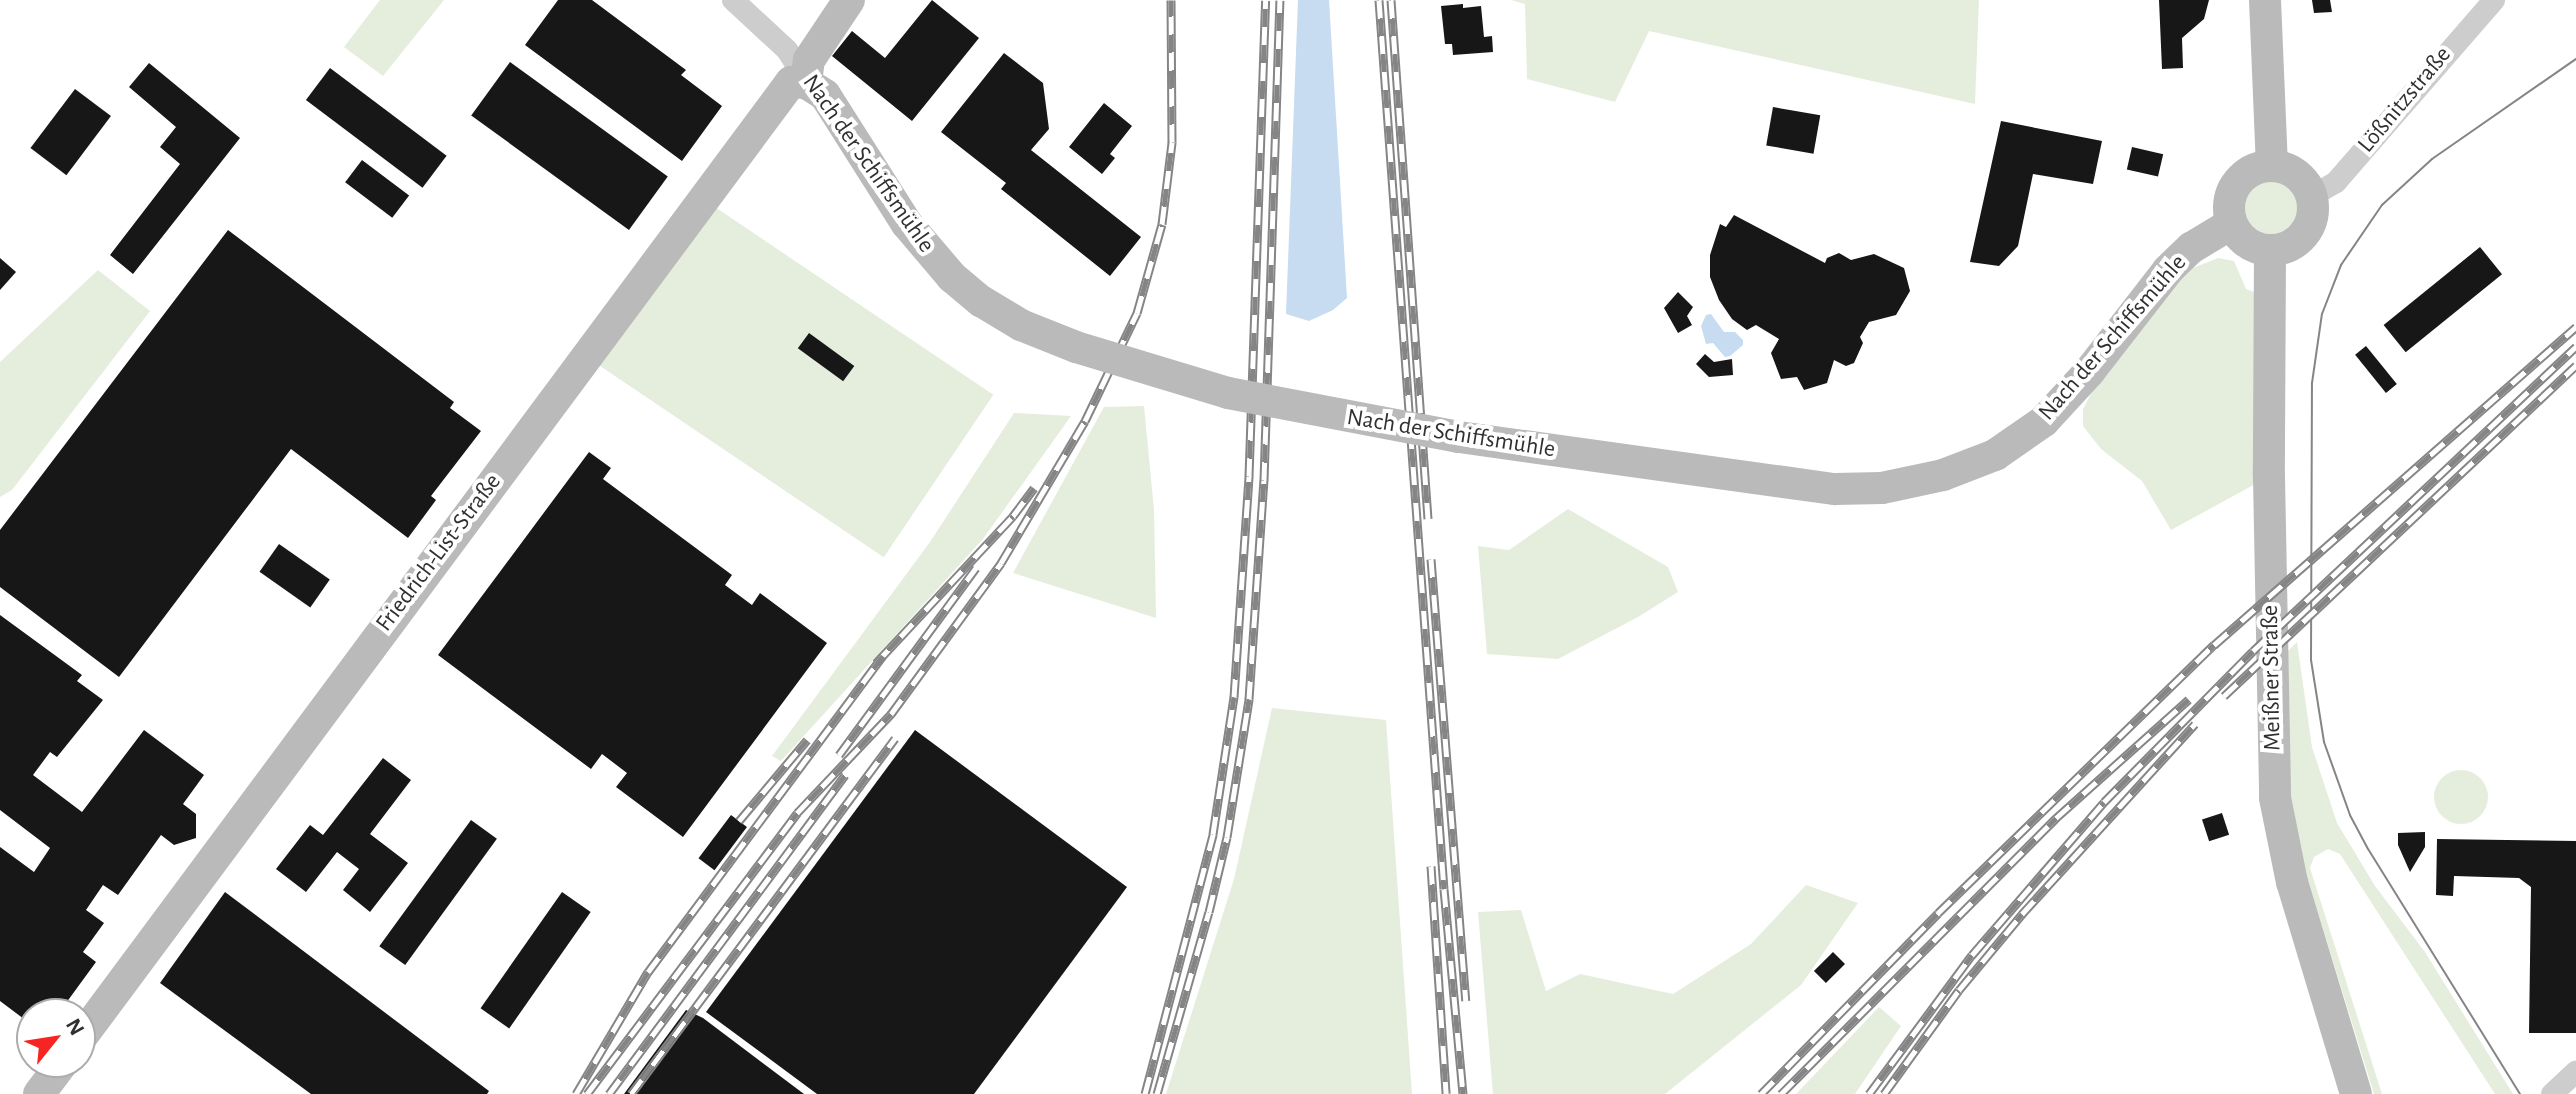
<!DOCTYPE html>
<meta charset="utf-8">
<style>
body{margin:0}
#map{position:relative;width:2576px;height:1094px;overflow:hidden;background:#fff;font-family:"Alegreya Sans",sans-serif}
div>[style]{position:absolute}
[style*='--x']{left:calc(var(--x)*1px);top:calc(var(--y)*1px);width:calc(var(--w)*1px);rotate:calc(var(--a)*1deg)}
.green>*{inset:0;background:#e5eedd;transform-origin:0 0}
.round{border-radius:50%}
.water>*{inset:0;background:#c7dcf0}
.building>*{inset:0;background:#171717;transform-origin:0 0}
.street>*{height:22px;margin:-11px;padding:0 11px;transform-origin:11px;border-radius:11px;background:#cdcdcd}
.secondary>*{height:32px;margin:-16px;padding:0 16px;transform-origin:16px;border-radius:16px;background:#bababa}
.secondary>.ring{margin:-16px;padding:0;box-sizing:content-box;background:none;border:32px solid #bababa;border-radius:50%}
.tram>*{height:2px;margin:-1px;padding:0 1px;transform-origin:1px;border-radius:1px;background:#858585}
.rail>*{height:9px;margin-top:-4.5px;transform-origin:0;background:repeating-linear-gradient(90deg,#fff 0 18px,#858585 0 36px);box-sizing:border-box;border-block:2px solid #858585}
.secondary-bridge>*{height:32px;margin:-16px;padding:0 16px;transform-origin:16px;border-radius:16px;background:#bababa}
span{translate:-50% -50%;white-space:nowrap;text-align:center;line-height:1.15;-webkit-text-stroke:8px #fff;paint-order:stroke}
.street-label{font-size:24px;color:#303030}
.north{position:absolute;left:16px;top:998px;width:80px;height:80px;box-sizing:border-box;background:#fff;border:2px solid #acacac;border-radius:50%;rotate:60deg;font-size:22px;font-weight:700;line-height:32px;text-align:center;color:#303030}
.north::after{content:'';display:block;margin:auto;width:28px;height:36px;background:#f72522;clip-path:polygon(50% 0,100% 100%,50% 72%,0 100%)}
</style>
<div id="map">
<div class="green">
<div style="clip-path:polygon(380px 0,444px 0,383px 76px,344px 47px)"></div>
<div style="clip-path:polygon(1511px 0,1979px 0,1975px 104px,1649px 31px,1615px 102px,1527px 79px,1525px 4px)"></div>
<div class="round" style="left:2240px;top:177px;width:60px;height:60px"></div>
<div style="left:709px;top:203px;width:343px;height:196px;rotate:34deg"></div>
<div style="clip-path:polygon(2218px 258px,2234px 261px,2246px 289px,2254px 292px,2259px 482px,2171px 530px,2142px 481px,2101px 449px,2083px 426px,2083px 409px,2093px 390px,2188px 270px)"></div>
<div style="clip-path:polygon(98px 270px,150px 311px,12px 490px,0 497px,0 362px)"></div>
<div style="clip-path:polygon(1144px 406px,1154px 510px,1156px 618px,1013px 573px,1104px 407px)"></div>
<div style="clip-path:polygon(1014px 413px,1071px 416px,983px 539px,781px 761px,772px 756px,930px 542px)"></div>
<div style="clip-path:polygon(1568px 509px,1668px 567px,1678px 592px,1638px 617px,1558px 659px,1487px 654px,1478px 546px,1509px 550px)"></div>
<div style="clip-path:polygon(2297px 642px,2312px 747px,2337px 823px,2375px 886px,2425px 952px,2513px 1094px,2495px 1094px,2340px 854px,2328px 849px,2314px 857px,2310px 868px,2382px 1094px,2374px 1094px,2306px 874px,2291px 802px,2285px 654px)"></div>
<div style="clip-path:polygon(1272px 708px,1386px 720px,1412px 1094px,1166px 1094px,1234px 879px)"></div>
<div class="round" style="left:2434px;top:770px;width:54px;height:54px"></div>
<div style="clip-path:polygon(1806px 885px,1858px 903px,1801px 985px,1665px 1094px,1493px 1094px,1478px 912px,1521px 910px,1546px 991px,1580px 974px,1673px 994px,1751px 944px)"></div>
<div style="clip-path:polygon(1879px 1007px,1901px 1026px,1855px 1094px,1796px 1094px)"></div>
</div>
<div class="water">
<div style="clip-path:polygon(1298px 0,1329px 0,1347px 298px,1333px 310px,1309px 321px,1286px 314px)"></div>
<div style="clip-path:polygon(1711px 314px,1724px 332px,1735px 332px,1743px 340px,1743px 345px,1730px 356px,1725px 357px,1713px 343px,1706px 344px,1701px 326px,1706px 315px)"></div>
</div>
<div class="building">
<div style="clip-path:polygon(558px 0,592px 0,686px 70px,681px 75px,722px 106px,682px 161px,525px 45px)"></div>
<div style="clip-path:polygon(932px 0,979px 38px,912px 121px,832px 56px,852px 31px,885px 58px)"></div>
<div style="clip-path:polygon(2159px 0,2209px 0,2204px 19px,2182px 38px,2183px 68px,2162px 69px)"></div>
<div style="clip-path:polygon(2312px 0,2330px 0,2332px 12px,2314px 13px)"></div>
<div style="clip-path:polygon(1463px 4px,1463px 8px,1481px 6px,1484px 37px,1492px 36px,1493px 52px,1453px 55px,1452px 44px,1445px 44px,1441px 6px)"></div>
<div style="clip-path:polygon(1004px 53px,1043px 83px,1049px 129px,1031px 150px,1141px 237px,1110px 276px,1001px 189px,1006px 183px,941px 132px)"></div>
<div style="left:510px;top:62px;width:195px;height:66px;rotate:36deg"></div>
<div style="clip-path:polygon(149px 63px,240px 138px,133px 274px,110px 255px,180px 164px,160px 147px,176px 127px,129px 87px)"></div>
<div style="left:330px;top:68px;width:146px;height:40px;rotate:37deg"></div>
<div style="left:75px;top:89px;width:45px;height:74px;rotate:37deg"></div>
<div style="clip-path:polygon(1104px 103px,1132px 126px,1110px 154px,1115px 158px,1102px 174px,1069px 147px)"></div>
<div style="left:1773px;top:107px;width:48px;height:39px;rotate:10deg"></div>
<div style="clip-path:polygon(2001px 121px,2102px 141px,2093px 184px,2033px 174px,2018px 246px,1999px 266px,1970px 262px)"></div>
<div style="left:2132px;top:147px;width:32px;height:23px;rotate:13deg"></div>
<div style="left:362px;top:160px;width:59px;height:28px;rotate:37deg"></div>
<div style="clip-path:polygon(1734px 215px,1825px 263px,1827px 258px,1839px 253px,1851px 260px,1874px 254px,1904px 268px,1910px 291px,1896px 315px,1869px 322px,1860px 337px,1863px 343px,1854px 363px,1846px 366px,1834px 360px,1827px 383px,1804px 390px,1797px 377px,1781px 379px,1771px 353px,1779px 339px,1756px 325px,1747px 330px,1732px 319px,1719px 300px,1710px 277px,1710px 255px,1720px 224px,1726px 227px)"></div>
<div style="clip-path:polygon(228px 230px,454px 402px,450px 408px,481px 431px,431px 496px,436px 500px,408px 538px,291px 449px,119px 677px,0 587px,0 530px)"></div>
<div style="left:2480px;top:247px;width:35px;height:124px;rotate:51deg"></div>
<div style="clip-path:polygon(0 258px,16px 272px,0 290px)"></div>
<div style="clip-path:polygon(1678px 292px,1693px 307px,1687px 316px,1692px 325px,1678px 333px,1664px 308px)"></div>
<div style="left:809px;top:333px;width:56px;height:19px;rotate:36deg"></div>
<div style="left:2366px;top:346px;width:49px;height:14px;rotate:51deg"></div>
<div style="clip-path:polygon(1705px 354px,1714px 362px,1732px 359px,1733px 375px,1709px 377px,1696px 364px)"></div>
<div style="clip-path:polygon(589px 452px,611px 468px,603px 479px,732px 575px,725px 585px,752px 605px,760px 593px,827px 643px,683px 837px,616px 787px,627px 773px,602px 754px,591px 769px,438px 655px)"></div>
<div style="left:279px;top:544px;width:62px;height:34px;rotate:35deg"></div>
<div style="clip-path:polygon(0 615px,82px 675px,77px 681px,103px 700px,57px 757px,50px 752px,33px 775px,82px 812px,144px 730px,204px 775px,183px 804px,196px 814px,196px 838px,174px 845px,161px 835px,118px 895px,103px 885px,86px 910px,104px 923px,83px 952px,96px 962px,58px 1014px,32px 1014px,32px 1025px,0 1001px,0 847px,34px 872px,50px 848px,0 810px)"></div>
<div style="clip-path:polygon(915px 730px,1127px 887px,974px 1094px,817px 1094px,706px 1012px)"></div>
<div style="clip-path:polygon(383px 758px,411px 780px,370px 834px,408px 863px,370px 912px,343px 890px,359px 869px,337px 852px,306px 892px,276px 869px,310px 825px,323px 835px)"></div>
<div style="left:2222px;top:813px;width:23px;height:21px;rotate:72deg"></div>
<div style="left:731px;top:815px;width:20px;height:54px;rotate:37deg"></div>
<div style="left:471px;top:820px;width:32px;height:156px;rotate:36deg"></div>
<div style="clip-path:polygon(2425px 832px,2425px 847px,2410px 872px,2398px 845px,2398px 833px)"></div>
<div style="clip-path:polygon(2437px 839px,2576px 841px,2576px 1033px,2529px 1033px,2531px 887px,2519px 878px,2454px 876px,2453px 896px,2436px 895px)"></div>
<div style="clip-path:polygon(225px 892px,489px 1091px,487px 1094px,311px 1094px,160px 983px)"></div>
<div style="left:562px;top:892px;width:35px;height:142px;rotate:35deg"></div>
<div style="left:1833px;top:952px;width:17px;height:27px;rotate:45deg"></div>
<div style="clip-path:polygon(686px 1010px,703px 1018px,804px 1094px,624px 1094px)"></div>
</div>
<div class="street">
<div style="--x:733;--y:0;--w:74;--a:42.8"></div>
<div style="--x:787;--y:50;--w:36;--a:58"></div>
<div style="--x:2312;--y:196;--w:28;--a:-30"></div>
<div style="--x:2336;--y:182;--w:241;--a:-49"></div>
<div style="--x:2552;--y:1094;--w:33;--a:-43"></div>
</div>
<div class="secondary">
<div style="--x:2265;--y:0;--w:165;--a:87.6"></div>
<div style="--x:806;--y:83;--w:23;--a:-83"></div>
<div style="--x:809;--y:60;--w:72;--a:-56.3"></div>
<div class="ring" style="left:2229px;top:166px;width:52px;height:52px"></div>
<div style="--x:2270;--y:251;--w:226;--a:90.3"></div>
<div style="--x:2269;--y:477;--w:321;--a:88.9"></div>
<div style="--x:2275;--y:798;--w:86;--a:78.6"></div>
<div style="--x:2292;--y:882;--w:221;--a:73.2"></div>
<div style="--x:1459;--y:437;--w:380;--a:7.9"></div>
<div style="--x:1835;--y:489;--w:47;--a:-1.2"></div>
<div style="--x:1882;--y:488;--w:62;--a:-12"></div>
<div style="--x:1943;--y:475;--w:56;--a:-21"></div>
<div style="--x:1995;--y:455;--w:60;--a:-34.8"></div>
<div style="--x:2044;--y:421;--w:67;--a:-47.4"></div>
<div style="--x:2089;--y:372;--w:129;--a:-52.2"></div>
<div style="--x:2168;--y:270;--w:32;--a:-44"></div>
<div style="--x:2191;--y:248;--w:47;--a:-31"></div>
<div style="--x:80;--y:1039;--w:1192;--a:-53.39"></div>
<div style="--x:791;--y:82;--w:15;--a:4"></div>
<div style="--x:806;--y:83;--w:22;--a:32"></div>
<div style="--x:825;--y:95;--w:153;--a:57.6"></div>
<div style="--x:907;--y:224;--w:70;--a:49.7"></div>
<div style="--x:952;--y:277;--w:38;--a:40"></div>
<div style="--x:981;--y:301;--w:47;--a:31"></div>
<div style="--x:1021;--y:325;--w:59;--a:21.8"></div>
<div style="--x:39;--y:1094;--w:40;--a:-53"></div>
</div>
<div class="tram">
<div style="--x:2520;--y:1094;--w:288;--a:-121.8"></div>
<div style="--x:2368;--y:849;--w:38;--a:-118"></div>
<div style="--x:2350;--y:815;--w:77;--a:-109.6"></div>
<div style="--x:2324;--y:742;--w:83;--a:-99"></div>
<div style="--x:2311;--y:660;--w:277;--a:-89.8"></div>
<div style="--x:2312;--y:383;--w:70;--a:-81.8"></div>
<div style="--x:2322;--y:314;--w:53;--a:-68.8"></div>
<div style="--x:2341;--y:265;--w:73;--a:-55.7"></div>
<div style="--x:2382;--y:205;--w:68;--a:-42.6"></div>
<div style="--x:2432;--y:159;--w:175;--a:-34.8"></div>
</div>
<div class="rail">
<div style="--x:1379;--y:0;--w:891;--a:85.82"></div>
<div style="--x:1444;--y:889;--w:206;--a:84.7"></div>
<div style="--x:1391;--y:0;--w:520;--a:85.92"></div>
<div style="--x:1431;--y:559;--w:443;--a:85.5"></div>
<div style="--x:876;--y:663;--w:201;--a:-47"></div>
<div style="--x:1013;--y:516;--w:35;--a:-53"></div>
<div style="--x:2224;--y:696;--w:483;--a:-43.2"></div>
<div style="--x:839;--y:755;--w:232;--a:-53.8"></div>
<div style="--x:739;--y:821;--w:106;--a:-50"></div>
<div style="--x:1431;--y:866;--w:228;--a:86.2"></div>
<div style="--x:576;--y:1094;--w:142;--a:-59.5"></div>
<div style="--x:648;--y:972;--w:394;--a:-53.4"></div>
<div style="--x:587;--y:1094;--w:351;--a:-53.2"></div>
<div style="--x:797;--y:813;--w:137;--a:-46.5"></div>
<div style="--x:891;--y:714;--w:187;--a:-53.9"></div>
<div style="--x:1001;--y:563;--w:165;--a:-59.4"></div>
<div style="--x:1085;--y:421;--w:120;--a:-64.3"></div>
<div style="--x:1137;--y:313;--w:92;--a:-74.3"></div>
<div style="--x:1162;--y:224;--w:83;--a:-83"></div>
<div style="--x:1172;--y:142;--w:142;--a:-90.4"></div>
<div style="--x:609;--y:1094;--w:397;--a:-53.5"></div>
<div style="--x:631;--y:1094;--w:443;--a:-53.4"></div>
<div style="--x:1145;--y:1094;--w:269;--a:-75.3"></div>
<div style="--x:1213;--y:834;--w:139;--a:-81.3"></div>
<div style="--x:1234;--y:697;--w:222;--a:-86.1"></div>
<div style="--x:1249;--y:476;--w:476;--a:-88"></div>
<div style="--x:1157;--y:1094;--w:189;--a:-74.1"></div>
<div style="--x:1209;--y:912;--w:77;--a:-76.5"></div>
<div style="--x:1227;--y:837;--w:140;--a:-80.9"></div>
<div style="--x:1249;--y:699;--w:220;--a:-86.1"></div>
<div style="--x:1264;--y:480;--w:480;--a:-88.1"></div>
<div style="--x:1761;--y:1094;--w:253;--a:-45.6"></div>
<div style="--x:1938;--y:913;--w:385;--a:-44.2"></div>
<div style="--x:2214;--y:645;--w:482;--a:-41.3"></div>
<div style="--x:1781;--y:1094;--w:390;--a:-45.1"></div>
<div style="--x:2056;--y:818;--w:178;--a:-41.8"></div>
<div style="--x:1869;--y:1094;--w:173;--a:-53.5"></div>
<div style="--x:1972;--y:955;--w:202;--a:-49.2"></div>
<div style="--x:2104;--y:802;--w:212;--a:-45.4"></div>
<div style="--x:2253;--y:651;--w:444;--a:-43.3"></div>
<div style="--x:1884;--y:1094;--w:128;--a:-54.2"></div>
<div style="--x:1959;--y:990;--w:99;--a:-50.3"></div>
<div style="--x:2022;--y:914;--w:257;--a:-47.7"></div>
</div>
<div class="secondary-bridge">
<div style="--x:1076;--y:347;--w:159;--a:16.8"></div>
<div style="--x:1228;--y:393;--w:235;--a:10.8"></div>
</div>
<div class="street-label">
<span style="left:2405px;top:100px;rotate:-50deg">Lößnitzstraße</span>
<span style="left:868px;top:164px;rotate:55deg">Nach der Schiffsmühle</span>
<span style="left:2113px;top:338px;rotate:-49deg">Nach der Schiffsmühle</span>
<span style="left:1451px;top:434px;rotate:9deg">Nach der Schiffsmühle</span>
<span style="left:439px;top:553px;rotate:-53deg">Friedrich-List-Straße</span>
<span style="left:2272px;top:678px;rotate:-91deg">Meißner Straße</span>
</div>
<div class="north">N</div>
</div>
